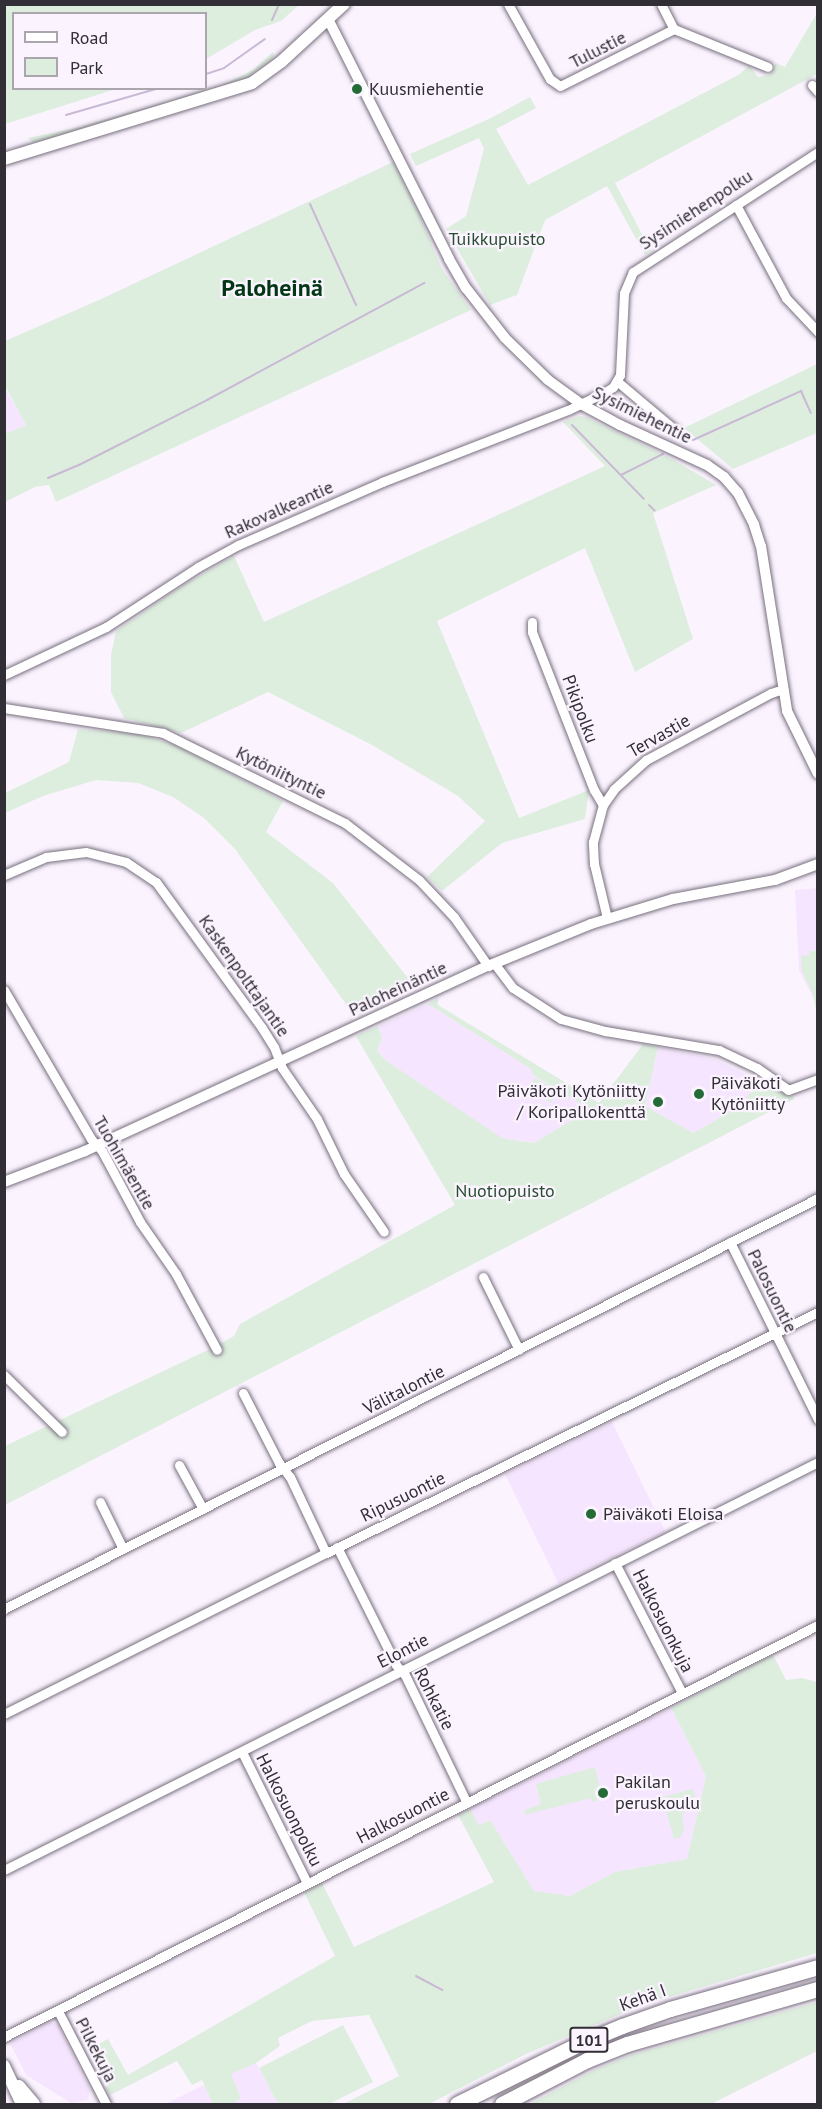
<!DOCTYPE html>
<meta charset="utf-8">
<style>
body{margin:0}
#map{position:relative;width:822px;height:2109px;overflow:hidden;background:#fbf4ff;font-family:"PT Sans",sans-serif}
div>[style]{position:absolute}
[style*='--x']{left:calc(var(--x)*1px);top:calc(var(--y)*1px);width:calc(var(--w)*1px);rotate:calc(var(--a)*1deg)}
.built>*{inset:0;background:#f5e5fe;transform-origin:0 0}
.green>*{inset:0;background:#ddeedf;transform-origin:0 0}
.stream>*{height:2px;margin:-1px;padding:0 1px;transform-origin:1px;border-radius:1px;background:#cab9d4}
.roads{filter:drop-shadow(0 0 2px #796f7e) drop-shadow(0 0 2px #796f7e)}
.minor>*{height:9px;margin:-4.5px;padding:0 4.5px;transform-origin:4.5px;border-radius:4.5px;background:#fff}
.tertiary>*{height:10px;margin:-5px;padding:0 5px;transform-origin:5px;border-radius:5px;background:#fff}
.secondary>*{height:12px;margin:-6px;padding:0 6px;transform-origin:6px;border-radius:6px;background:#fff}
.trunk>*{height:15px;margin:-7.5px;padding:0 7.5px;transform-origin:7.5px;border-radius:7.5px;background:#fff}
.dots>*{width:16px;height:16px;translate:-50% -50%;box-sizing:border-box;border:3px solid #fbf4ff;border-radius:50%}
span{translate:-50% -50%;white-space:nowrap;text-align:center;line-height:1.15;-webkit-text-stroke:4.5px #fbf4ff;paint-order:stroke}
.shield-label span{padding:2px 4px;background:#fbf4ff;border:2px solid;border-radius:4px;-webkit-text-stroke-width:0}
.shield-label{font-size:16px;color:#322e35;font-weight:700}
.street-label{font-size:18px;color:#322e35}
.poi-label{font-size:18px;color:#322e35}
.left{translate:0 -50%;text-align:left}
.right{translate:-100% -50%;text-align:right}
.park-label{font-size:18px;color:#254d2e}
.district-label{font-size:24px;color:#023714;font-weight:700}
.frame{position:absolute;inset:0;border:6px solid #322e35;pointer-events:none}
.legend{position:absolute;left:12px;top:12px;width:195px;height:78px;box-sizing:border-box;background:#fbf4ff;border:2px solid #aba5ae;margin:0;padding:8px 10px;list-style:none;font-size:18px;color:#322e35}
.legend li{display:flex;align-items:center;gap:12px;height:30px}
.legend b{width:30px;border:2px solid #aba5ae}
</style>
<div id="map">
<div class="built">
<div style="clip-path:polygon(4px 386px,26px 425px,5px 434px,4px 434px)"></div>
<div style="clip-path:polygon(817px 888px,818px 1002px,816px 1003px,799px 970px,795px 890px)"></div>
<div style="clip-path:polygon(428px 1004px,531px 1069px,533px 1075px,590px 1109px,534px 1143px,502px 1138px,493px 1133px,388px 1062px,377px 1051px,382px 1038px,378px 1026px)"></div>
<div style="clip-path:polygon(658px 1047px,715px 1059px,761px 1082px,737px 1108px,693px 1133px,645px 1106px)"></div>
<div style="left:612px;top:1422px;width:122px;height:119px;rotate:64deg"></div>
<div style="clip-path:polygon(671px 1708px,706px 1776px,687px 1859px,615px 1872px,570px 1896px,534px 1891px,490px 1820px,479px 1825px,470px 1809px)"></div>
<div style="clip-path:polygon(50px 2022px,58px 2025px,90px 2090px,88px 2100px,71px 2103px,26px 2075px,11px 2045px,12px 2042px)"></div>
<div style="clip-path:polygon(256px 2063px,278px 2104px,232px 2104px,241px 2098px,231px 2074px)"></div>
<div style="clip-path:polygon(204px 2085px,213px 2104px,165px 2104px)"></div>
</div>
<div class="green">
<div style="clip-path:polygon(4px 5px,5px 4px,299px 5px,281px 21px,255px 30px,206px 59px,206px 14px,14px 14px,14px 88px,116px 89px,5px 124px)"></div>
<div style="clip-path:polygon(817px 13px,817px 74px,615px 183px,651px 251px,645px 255px,607px 186px,545px 220px,517px 295px,490px 305px,446px 229px,466px 216px,484px 149px,479px 138px,416px 166px,410px 154px,491px 118px,530px 97px,536px 108px,496px 129px,528px 185px,740px 74px,749px 65px,758px 77px,769px 75px,776px 63px,785px 67px)"></div>
<div style="clip-path:polygon(273px 52px,274px 56px,270px 61px,253px 73px,255px 77px,62px 137px,34px 143px,28px 138px,80px 127px,221px 86px,253px 70px)"></div>
<div style="clip-path:polygon(393px 162px,419px 214px,442px 269px,471px 310px,56px 502px,49px 485px,35px 487px,5px 502px,5px 434px,26px 425px,5px 386px,5px 341px,99px 300px)"></div>
<div style="clip-path:polygon(817px 364px,817px 433px,733px 469px,684px 428px)"></div>
<div style="clip-path:polygon(579px 416px,586px 417px,672px 459px,716px 485px,653px 513px,693px 639px,635px 672px,585px 548px,437px 621px,519px 818px,589px 790px,585px 819px,502px 843px,442px 891px,427px 877px,485px 821px,458px 796px,372px 745px,268px 692px,181px 733px,124px 718px,111px 692px,111px 655px,116px 631px,185px 584px,234px 556px,264px 622px,605px 466px,563px 422px)"></div>
<div style="clip-path:polygon(78px 729px,139px 734px,175px 745px,283px 801px,266px 832px,333px 883px,415px 987px,353px 1014px,235px 849px,204px 818px,173px 797px,138px 783px,96px 780px,43px 796px,5px 813px,5px 793px,69px 762px)"></div>
<div style="clip-path:polygon(809px 951px,817px 951px,817px 1013px,812px 992px,802px 971px,801px 956px,809px 955px)"></div>
<div style="clip-path:polygon(438px 998px,438px 1005px,599px 1103px,643px 1044px,658px 1047px,645px 1106px,693px 1133px,737px 1108px,763px 1079px,784px 1093px,793px 1096px,794px 1099px,5px 1505px,5px 1446px,210px 1349px,234px 1336px,240px 1324px,455px 1205px,356px 1036px,378px 1026px,382px 1038px,377px 1051px,388px 1062px,502px 1138px,534px 1143px,590px 1109px,533px 1075px,531px 1069px,428px 1004px)"></div>
<div style="left:535px;top:1078px;width:26px;height:14px;rotate:29deg"></div>
<div style="clip-path:polygon(773px 1655px,786px 1680px,802px 1678px,817px 1682px,817px 1953px,642px 2005px,526px 2054px,429px 2104px,343px 2104px,399px 2076px,369px 2015px,312px 2021px,278px 2038px,280px 2046px,256px 2063px,231px 2074px,241px 2098px,232px 2104px,213px 2104px,202px 2080px,192px 2085px,177px 2061px,110px 2095px,106px 2088px,109px 2085px,89px 2049px,108px 2039px,128px 2075px,335px 1956px,304px 1892px,322px 1883px,354px 1947px,494px 1882px,458px 1815px,470px 1809px,479px 1825px,490px 1820px,534px 1891px,570px 1896px,615px 1872px,687px 1859px,706px 1776px,671px 1708px)"></div>
<div style="clip-path:polygon(595px 1767px,603px 1799px,592px 1802px,591px 1798px,524px 1815px,525px 1810px,541px 1804px,536px 1784px)"></div>
<div style="clip-path:polygon(693px 1789px,695px 1796px,682px 1816px,684px 1831px,680px 1837px,674px 1839px,662px 1797px)"></div>
<div style="clip-path:polygon(817px 2002px,817px 2051px,711px 2104px,530px 2104px,592px 2071px,631px 2055px)"></div>
<div style="clip-path:polygon(343px 2025px,373px 2082px,329px 2104px,278px 2104px,259px 2068px)"></div>
</div>
<div class="stream">
<div style="--x:272;--y:20;--w:17;--a:-66"></div>
<div style="--x:206;--y:74;--w:19;--a:-18"></div>
<div style="--x:224;--y:68;--w:50;--a:-35.3"></div>
<div style="--x:66;--y:115;--w:97;--a:-16.2"></div>
<div style="--x:310;--y:204;--w:111;--a:65.5"></div>
<div style="--x:572;--y:425;--w:103;--a:45.8"></div>
<div style="--x:693;--y:440;--w:119;--a:-24.4"></div>
<div style="--x:801;--y:391;--w:24;--a:66"></div>
<div style="--x:621;--y:475;--w:47;--a:-26.6"></div>
<div style="--x:48;--y:478;--w:34;--a:-23"></div>
<div style="--x:79;--y:465;--w:144;--a:-26.9"></div>
<div style="--x:207;--y:400;--w:247;--a:-28.3"></div>
<div style="--x:649;--y:505;--w:8;--a:45"></div>
<div style="--x:416;--y:1976;--w:30;--a:28"></div>
</div>
<div class="roads">
<div class="minor">
<div style="--x:508;--y:4;--w:86;--a:60.8"></div>
<div style="--x:550;--y:79;--w:12;--a:35"></div>
<div style="--x:560;--y:86;--w:127;--a:-26.6"></div>
<div style="--x:661;--y:4;--w:28;--a:63"></div>
<div style="--x:674;--y:29;--w:101;--a:22"></div>
<div style="--x:812;--y:85;--w:9;--a:49"></div>
<div style="--x:736;--y:205;--w:106;--a:61.7"></div>
<div style="--x:786;--y:298;--w:47;--a:46.7"></div>
<div style="--x:618;--y:382;--w:75;--a:40.1"></div>
<div style="--x:532;--y:622;--w:10;--a:90"></div>
<div style="--x:532;--y:632;--w:170;--a:68.6"></div>
<div style="--x:594;--y:790;--w:17;--a:59"></div>
<div style="--x:4;--y:675;--w:113;--a:-25.2"></div>
<div style="--x:106;--y:627;--w:110;--a:-33.1"></div>
<div style="--x:198;--y:567;--w:46;--a:-28.8"></div>
<div style="--x:238;--y:545;--w:157;--a:-23.6"></div>
<div style="--x:382;--y:482;--w:199;--a:-21.2"></div>
<div style="--x:568;--y:410;--w:41;--a:-25.9"></div>
<div style="--x:605;--y:392;--w:9;--a:-32"></div>
<div style="--x:613;--y:387;--w:14;--a:-60"></div>
<div style="--x:620;--y:375;--w:82;--a:-87.2"></div>
<div style="--x:624;--y:293;--w:23;--a:-67"></div>
<div style="--x:633;--y:272;--w:221;--a:-33"></div>
<div style="--x:4;--y:708;--w:161;--a:8.9"></div>
<div style="--x:163;--y:733;--w:203;--a:26.3"></div>
<div style="--x:345;--y:823;--w:93;--a:37.6"></div>
<div style="--x:419;--y:880;--w:51;--a:46.6"></div>
<div style="--x:454;--y:917;--w:60;--a:55.2"></div>
<div style="--x:4;--y:875;--w:46;--a:-23.2"></div>
<div style="--x:46;--y:857;--w:40;--a:-7.1"></div>
<div style="--x:86;--y:852;--w:41;--a:14"></div>
<div style="--x:126;--y:862;--w:36;--a:34"></div>
<div style="--x:156;--y:882;--w:180;--a:54"></div>
<div style="--x:262;--y:1028;--w:22;--a:58"></div>
<div style="--x:274;--y:1047;--w:22;--a:69"></div>
<div style="--x:282;--y:1068;--w:62;--a:55.5"></div>
<div style="--x:317;--y:1119;--w:61;--a:63.9"></div>
<div style="--x:344;--y:1174;--w:70;--a:55.4"></div>
<div style="--x:607;--y:918;--w:56;--a:-103.5"></div>
<div style="--x:594;--y:864;--w:22;--a:-93"></div>
<div style="--x:593;--y:842;--w:38;--a:-75"></div>
<div style="--x:603;--y:805;--w:19;--a:-55"></div>
<div style="--x:614;--y:789;--w:43;--a:-42.2"></div>
<div style="--x:646;--y:760;--w:142;--a:-28.2"></div>
<div style="--x:771;--y:693;--w:13;--a:-18"></div>
<div style="--x:494;--y:963;--w:31;--a:53"></div>
<div style="--x:513;--y:988;--w:57;--a:32.9"></div>
<div style="--x:561;--y:1019;--w:46;--a:15.3"></div>
<div style="--x:605;--y:1031;--w:116;--a:9.5"></div>
<div style="--x:719;--y:1050;--w:42;--a:25.3"></div>
<div style="--x:757;--y:1068;--w:38;--a:35"></div>
<div style="--x:788;--y:1090;--w:32;--a:-20"></div>
<div style="--x:4;--y:990;--w:173;--a:59.7"></div>
<div style="--x:91;--y:1139;--w:16;--a:47"></div>
<div style="--x:102;--y:1151;--w:81;--a:61.8"></div>
<div style="--x:140;--y:1222;--w:63;--a:55.3"></div>
<div style="--x:176;--y:1274;--w:86;--a:61.7"></div>
<div style="--x:730;--y:1242;--w:198;--a:63.6"></div>
<div style="--x:483;--y:1277;--w:81;--a:63.7"></div>
<div style="--x:4;--y:1375;--w:81;--a:44.5"></div>
<div style="--x:243;--y:1393;--w:79;--a:62.8"></div>
<div style="--x:279;--y:1463;--w:18;--a:52"></div>
<div style="--x:290;--y:1477;--w:84;--a:64.7"></div>
<div style="--x:179;--y:1465;--w:50;--a:61.4"></div>
<div style="--x:100;--y:1502;--w:52;--a:63.9"></div>
<div style="--x:337;--y:1547;--w:132;--a:63.4"></div>
<div style="--x:396;--y:1665;--w:13;--a:48"></div>
<div style="--x:405;--y:1675;--w:142;--a:64.2"></div>
<div style="--x:615;--y:1563;--w:146;--a:62.7"></div>
<div style="--x:4;--y:1609;--w:912;--a:-26.79"></div>
<div style="--x:4;--y:1714;--w:360;--a:-26.6"></div>
<div style="--x:326;--y:1553;--w:548;--a:-26.1"></div>
<div style="--x:242;--y:1752;--w:146;--a:63.6"></div>
<div style="--x:4;--y:1870;--w:911;--a:-26.62"></div>
<div style="--x:58;--y:2011;--w:105;--a:62.7"></div>
<div style="--x:4;--y:2037;--w:912;--a:-26.85"></div>
</div>
<div class="tertiary">
<div style="--x:328;--y:19;--w:269;--a:63.2"></div>
<div style="--x:449;--y:259;--w:34;--a:60"></div>
<div style="--x:466;--y:288;--w:63;--a:52"></div>
<div style="--x:505;--y:338;--w:60;--a:44.3"></div>
<div style="--x:548;--y:380;--w:41;--a:36"></div>
<div style="--x:581;--y:404;--w:44;--a:28.3"></div>
<div style="--x:620;--y:425;--w:96;--a:24.7"></div>
<div style="--x:707;--y:465;--w:21;--a:35"></div>
<div style="--x:724;--y:477;--w:21;--a:49"></div>
<div style="--x:738;--y:493;--w:36;--a:63"></div>
<div style="--x:754;--y:525;--w:22;--a:72"></div>
<div style="--x:761;--y:546;--w:167;--a:81"></div>
<div style="--x:787;--y:711;--w:70;--a:63.8"></div>
<div style="--x:4;--y:1182;--w:87;--a:-20.9"></div>
<div style="--x:85;--y:1151;--w:443;--a:-24.7"></div>
<div style="--x:488;--y:966;--w:111;--a:-22.2"></div>
<div style="--x:591;--y:924;--w:86;--a:-17"></div>
<div style="--x:673;--y:899;--w:104;--a:-10.6"></div>
<div style="--x:775;--y:880;--w:46;--a:-20.4"></div>
</div>
<div class="secondary">
<div style="--x:4;--y:159;--w:259;--a:-17"></div>
<div style="--x:252;--y:83;--w:37;--a:-36"></div>
<div style="--x:282;--y:61;--w:84;--a:-42.6"></div>
<div style="--x:4;--y:2066;--w:42;--a:64.7"></div>
<div style="--x:19;--y:2086;--w:23;--a:50"></div>
</div>
<div class="trunk">
<div style="--x:457;--y:2104;--w:138;--a:-26.2"></div>
<div style="--x:581;--y:2043;--w:44;--a:-22.5"></div>
<div style="--x:622;--y:2026;--w:51;--a:-19.5"></div>
<div style="--x:670;--y:2009;--w:154;--a:-15.8"></div>
<div style="--x:502;--y:2104;--w:96;--a:-27.4"></div>
<div style="--x:587;--y:2060;--w:43;--a:-21.8"></div>
<div style="--x:627;--y:2044;--w:199;--a:-16.1"></div>
</div>
</div>
<div class="dots">
<div style="left:357px;top:89px;background:#246b38"></div>
<div style="left:699px;top:1094px;background:#246b38"></div>
<div style="left:658px;top:1102px;background:#246b38"></div>
<div style="left:591px;top:1514px;background:#246b38"></div>
<div style="left:603px;top:1793px;background:#246b38"></div>
</div>
<div class="shield-label">
<span style="left:589px;top:2040px">101</span>
</div>
<div class="street-label">
<span style="left:598px;top:50px;rotate:-27deg">Tulustie</span>
<span style="left:696px;top:210px;rotate:-33deg">Sysimiehenpolku</span>
<span style="left:642px;top:415px;rotate:26deg">Sysimiehentie</span>
<span style="left:279px;top:510px;rotate:-24deg">Rakovalkeantie</span>
<span style="left:580px;top:709px;rotate:69deg">Pikipolku</span>
<span style="left:659px;top:736px;rotate:-30deg">Tervastie</span>
<span style="left:281px;top:773px;rotate:26deg">Kytöniityntie</span>
<span style="left:244px;top:976px;rotate:55deg">Kaskenpolttajantie</span>
<span style="left:398px;top:989px;rotate:-25deg">Paloheinäntie</span>
<span style="left:124px;top:1163px;rotate:60deg">Tuohimäentie</span>
<span style="left:772px;top:1291px;rotate:64deg">Palosuontie</span>
<span style="left:404px;top:1390px;rotate:-27deg">Välitalontie</span>
<span style="left:403px;top:1497px;rotate:-26deg">Ripusuontie</span>
<span style="left:663px;top:1621px;rotate:63deg">Halkosuonkuja</span>
<span style="left:403px;top:1651px;rotate:-27deg">Elontie</span>
<span style="left:434px;top:1699px;rotate:63deg">Rohkatie</span>
<span style="left:289px;top:1810px;rotate:63deg">Halkosuonpolku</span>
<span style="left:403px;top:1816px;rotate:-27deg">Halkosuontie</span>
<span style="left:643px;top:1998px;rotate:-20deg">Kehä I</span>
<span style="left:96px;top:2050px;rotate:63deg">Pilkekuja</span>
</div>
<div class="poi-label">
<span class="left" style="left:369px;top:89px">Kuusmiehentie</span>
<span class="left" style="left:711px;top:1094px">Päiväkoti<br>Kytöniitty</span>
<span class="right" style="left:646px;top:1102px">Päiväkoti Kytöniitty<br>/ Koripallokenttä</span>
<span class="left" style="left:603px;top:1514px">Päiväkoti Eloisa</span>
<span class="left" style="left:615px;top:1793px">Pakilan<br>peruskoulu</span>
</div>
<div class="park-label">
<span style="left:497px;top:239px">Tuikkupuisto</span>
<span style="left:505px;top:1191px">Nuotiopuisto</span>
</div>
<div class="district-label">
<span style="left:272px;top:288px">Paloheinä</span>
</div>
<div class="frame"></div>
<ul class="legend">
<li><b style="height:8px;background:#fff"></b>Road</li>
<li><b style="height:16px;background:#ddeedf"></b>Park</li>
</ul>
</div>
